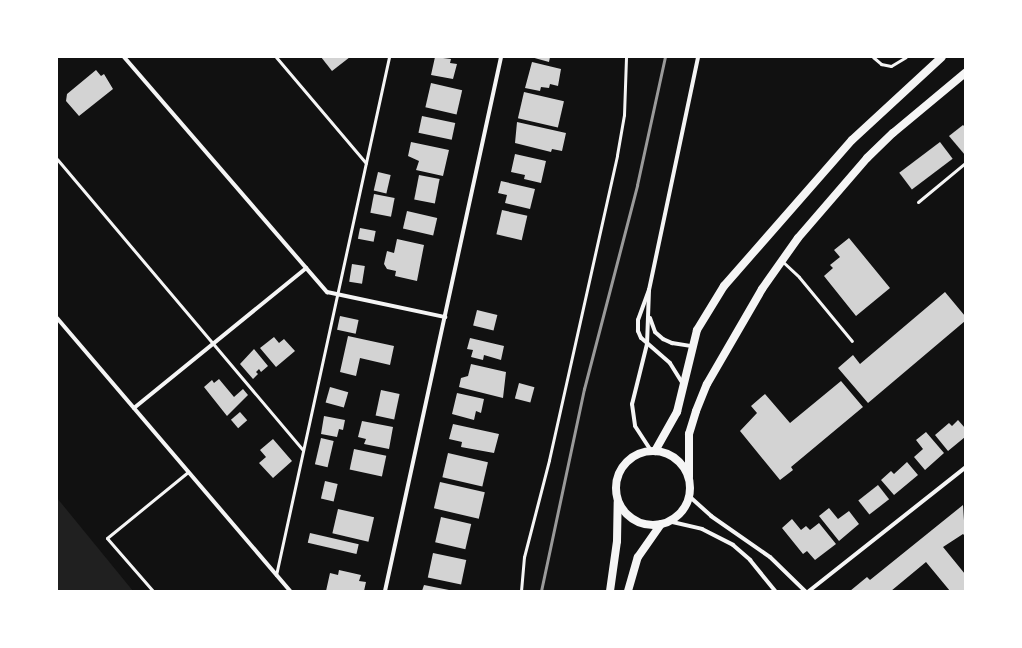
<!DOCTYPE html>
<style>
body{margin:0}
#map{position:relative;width:1022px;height:648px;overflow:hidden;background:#111;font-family:Inter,sans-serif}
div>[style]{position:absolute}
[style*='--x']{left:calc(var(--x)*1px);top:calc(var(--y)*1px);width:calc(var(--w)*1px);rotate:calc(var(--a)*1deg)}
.green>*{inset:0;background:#202020}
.building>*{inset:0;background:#d3d3d3;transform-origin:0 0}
.service>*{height:3px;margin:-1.5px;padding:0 1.5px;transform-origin:1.5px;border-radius:1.5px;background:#f5f5f5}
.minor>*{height:4px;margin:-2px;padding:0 2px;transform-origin:2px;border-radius:2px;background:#f5f5f5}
.secondary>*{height:8px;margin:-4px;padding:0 4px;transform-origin:4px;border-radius:4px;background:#f5f5f5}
.secondary>.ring{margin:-4px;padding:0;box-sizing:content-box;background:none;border:8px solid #f5f5f5;border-radius:50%}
.rail>*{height:3px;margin:-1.5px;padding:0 1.5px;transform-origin:1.5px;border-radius:1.5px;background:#9a9a9a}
span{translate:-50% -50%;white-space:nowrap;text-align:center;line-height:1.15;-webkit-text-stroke:3.5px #fff;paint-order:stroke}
.frame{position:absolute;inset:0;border:58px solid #fff;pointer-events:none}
</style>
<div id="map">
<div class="green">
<div style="clip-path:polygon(57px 498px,133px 591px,57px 591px)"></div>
</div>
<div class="building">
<div style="clip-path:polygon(321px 57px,350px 57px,332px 71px)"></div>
<div style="clip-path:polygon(435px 57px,451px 59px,450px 63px,457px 64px,453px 79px,431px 75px)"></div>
<div style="clip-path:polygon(531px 57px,550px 57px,549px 62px)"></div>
<div style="clip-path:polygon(532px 62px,561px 69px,558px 86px,550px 84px,549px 88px,541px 87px,540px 91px,525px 88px)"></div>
<div style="clip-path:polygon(96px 70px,101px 76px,104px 74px,113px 89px,79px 116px,66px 101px,67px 94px)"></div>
<div style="left:431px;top:83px;width:32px;height:25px;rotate:13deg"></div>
<div style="left:524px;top:92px;width:41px;height:27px;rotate:13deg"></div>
<div style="left:422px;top:116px;width:34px;height:17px;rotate:12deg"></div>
<div style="clip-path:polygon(517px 122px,566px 133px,562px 151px,552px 149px,551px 152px,515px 143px)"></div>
<div style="clip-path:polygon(963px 125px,965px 127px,965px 155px,949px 136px)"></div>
<div style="clip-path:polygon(411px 142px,449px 150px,443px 176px,416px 170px,419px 161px,408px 156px)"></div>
<div style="left:940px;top:142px;width:21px;height:51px;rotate:53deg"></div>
<div style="clip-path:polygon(515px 154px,546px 161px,541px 183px,524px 179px,525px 175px,511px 172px)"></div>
<div style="left:378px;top:172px;width:13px;height:19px;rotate:13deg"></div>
<div style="left:419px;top:175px;width:21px;height:25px;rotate:11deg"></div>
<div style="clip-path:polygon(501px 181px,535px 189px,530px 209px,505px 203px,507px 195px,498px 193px)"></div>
<div style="left:374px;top:194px;width:21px;height:19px;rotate:11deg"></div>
<div style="left:502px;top:210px;width:26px;height:25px;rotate:13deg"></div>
<div style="left:407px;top:211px;width:31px;height:18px;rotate:13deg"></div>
<div style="left:360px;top:228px;width:16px;height:11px;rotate:11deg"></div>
<div style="clip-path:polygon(849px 238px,890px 288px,856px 316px,824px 276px,833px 268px,830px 265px,840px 257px,834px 250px)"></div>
<div style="clip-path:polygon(397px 239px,424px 245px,417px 281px,395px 276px,396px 271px,387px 269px,384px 264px,387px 251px,394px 253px)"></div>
<div style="left:352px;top:264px;width:13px;height:18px;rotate:9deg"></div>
<div style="clip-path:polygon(945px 292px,965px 316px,965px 321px,868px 403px,838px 368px,853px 355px,860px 364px)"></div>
<div style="left:477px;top:310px;width:21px;height:16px;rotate:14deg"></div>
<div style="left:340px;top:316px;width:19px;height:14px;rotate:12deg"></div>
<div style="clip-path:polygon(348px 336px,394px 346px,390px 365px,360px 358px,356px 376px,340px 372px)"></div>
<div style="clip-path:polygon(274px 337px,279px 343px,284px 339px,295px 351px,276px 367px,260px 348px)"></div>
<div style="clip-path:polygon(470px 338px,504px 346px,501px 360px,484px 355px,483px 360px,471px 357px,473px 350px,467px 349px)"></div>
<div style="clip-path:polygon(254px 349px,268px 366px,261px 372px,259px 369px,256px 372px,258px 374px,253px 379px,240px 364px)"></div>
<div style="clip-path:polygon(471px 364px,506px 372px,503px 398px,459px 387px,461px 378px,468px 376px)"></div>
<div style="clip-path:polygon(219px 379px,234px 397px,243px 389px,248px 395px,227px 416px,204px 387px,212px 380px,214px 383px)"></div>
<div style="clip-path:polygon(841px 381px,863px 407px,791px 467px,793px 470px,780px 480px,740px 431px,757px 413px,751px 406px,765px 394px,790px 423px)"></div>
<div style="left:519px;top:383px;width:16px;height:16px;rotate:15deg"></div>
<div style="left:330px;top:387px;width:19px;height:16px;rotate:16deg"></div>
<div style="left:381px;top:390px;width:19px;height:26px;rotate:12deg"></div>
<div style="clip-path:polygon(457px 393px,484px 399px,481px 413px,476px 411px,474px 420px,452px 414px)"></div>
<div style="left:240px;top:412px;width:11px;height:12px;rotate:49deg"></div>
<div style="clip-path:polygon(324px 416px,345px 420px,343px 430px,339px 429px,337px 437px,321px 434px)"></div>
<div style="clip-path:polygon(958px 420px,965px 428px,965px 437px,948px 451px,935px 435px,949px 423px,952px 426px)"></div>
<div style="clip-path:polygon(362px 421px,393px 427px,389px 449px,364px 444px,366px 439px,358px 437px)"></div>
<div style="clip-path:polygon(453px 424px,499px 434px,494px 453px,461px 447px,462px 442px,449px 439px)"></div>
<div style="clip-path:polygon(926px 432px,944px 453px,925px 470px,914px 457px,923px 449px,916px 440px)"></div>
<div style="left:321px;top:438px;width:13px;height:27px;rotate:13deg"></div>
<div style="clip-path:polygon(273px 439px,292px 461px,273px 478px,259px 463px,266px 457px,260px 450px)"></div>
<div style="left:354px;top:449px;width:33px;height:21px;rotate:12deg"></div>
<div style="left:448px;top:453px;width:41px;height:25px;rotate:13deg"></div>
<div style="clip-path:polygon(907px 462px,918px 475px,894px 495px,881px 480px,891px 471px,894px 474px)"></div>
<div style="left:325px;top:481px;width:13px;height:18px;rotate:13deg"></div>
<div style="left:440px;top:482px;width:46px;height:27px;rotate:13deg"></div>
<div style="left:878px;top:485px;width:18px;height:25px;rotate:52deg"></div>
<div style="clip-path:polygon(963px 505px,965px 536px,963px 534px,943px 547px,965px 574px,965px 591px,950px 591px,926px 562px,891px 591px,850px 591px,867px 577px,870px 580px)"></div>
<div style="clip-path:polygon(829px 508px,838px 519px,849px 511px,859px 524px,839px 541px,819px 516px)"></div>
<div style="left:338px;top:509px;width:37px;height:25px;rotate:13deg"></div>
<div style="left:441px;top:517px;width:31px;height:26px;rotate:13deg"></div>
<div style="clip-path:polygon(792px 519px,801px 530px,806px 526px,810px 530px,819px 523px,836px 544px,815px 560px,807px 551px,803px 554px,782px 528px)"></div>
<div style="left:310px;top:533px;width:50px;height:10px;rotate:13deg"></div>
<div style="left:433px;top:553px;width:34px;height:25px;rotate:12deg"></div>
<div style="clip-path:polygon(339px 570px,361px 575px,359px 581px,366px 582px,364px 591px,326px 591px,330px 573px,338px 575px)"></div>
<div style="clip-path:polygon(424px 585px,449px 590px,449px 591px,422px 591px)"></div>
</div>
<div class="service">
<div style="--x:276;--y:57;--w:139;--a:49.7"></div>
<div style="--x:873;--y:57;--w:11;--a:41"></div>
<div style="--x:881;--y:64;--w:10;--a:11"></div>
<div style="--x:891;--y:66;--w:17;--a:-31"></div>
<div style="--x:57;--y:159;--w:381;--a:49.8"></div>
<div style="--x:918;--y:202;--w:61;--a:-39.7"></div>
<div style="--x:782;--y:261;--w:23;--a:43"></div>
<div style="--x:799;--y:277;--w:83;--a:50.4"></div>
<div style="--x:276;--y:575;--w:530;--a:-77.69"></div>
<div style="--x:153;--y:591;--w:70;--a:-131"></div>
<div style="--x:107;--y:538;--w:104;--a:-39.2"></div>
<div style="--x:521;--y:591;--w:34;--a:-85"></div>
<div style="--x:524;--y:557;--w:100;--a:-75.5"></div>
<div style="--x:549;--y:460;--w:312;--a:-77.4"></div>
<div style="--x:617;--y:155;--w:41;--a:-80.1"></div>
<div style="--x:624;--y:115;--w:58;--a:-88"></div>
</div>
<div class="minor">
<div style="--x:124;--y:57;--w:311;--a:49.2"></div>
<div style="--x:327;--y:292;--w:121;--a:12"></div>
<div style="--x:649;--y:290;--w:54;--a:92.1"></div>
<div style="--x:647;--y:344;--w:62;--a:104"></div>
<div style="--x:632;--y:404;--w:22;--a:82"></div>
<div style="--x:635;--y:426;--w:31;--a:57"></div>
<div style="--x:57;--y:318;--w:359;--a:49.5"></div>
<div style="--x:650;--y:318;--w:15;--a:70"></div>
<div style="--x:655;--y:332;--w:11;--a:41"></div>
<div style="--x:663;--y:339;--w:10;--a:24"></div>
<div style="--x:672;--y:343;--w:20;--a:9"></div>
<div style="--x:683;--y:384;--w:25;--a:-122"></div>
<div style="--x:670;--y:363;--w:38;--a:-139"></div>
<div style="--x:641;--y:338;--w:8;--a:-113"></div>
<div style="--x:638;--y:331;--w:11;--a:-90"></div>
<div style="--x:638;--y:320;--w:32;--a:-70"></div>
<div style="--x:649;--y:290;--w:238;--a:-78.1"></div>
<div style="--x:134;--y:408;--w:222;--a:-39.1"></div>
<div style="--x:689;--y:496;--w:30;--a:42"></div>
<div style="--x:711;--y:516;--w:72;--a:34.8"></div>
<div style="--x:770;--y:557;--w:49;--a:44.2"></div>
<div style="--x:668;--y:521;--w:35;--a:13"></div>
<div style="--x:702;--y:529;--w:35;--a:27"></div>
<div style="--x:733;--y:545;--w:23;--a:41"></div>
<div style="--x:750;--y:560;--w:40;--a:51"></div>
<div style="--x:385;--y:591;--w:546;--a:-77.74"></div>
<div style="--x:809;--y:591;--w:199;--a:-38.3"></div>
</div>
<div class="secondary">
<div style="--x:655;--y:451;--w:45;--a:-60.6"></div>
<div style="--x:677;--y:412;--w:84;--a:-76.3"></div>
<div style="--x:697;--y:330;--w:52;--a:-58.5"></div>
<div style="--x:724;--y:286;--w:194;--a:-48.8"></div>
<div style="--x:852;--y:140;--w:122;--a:-42.7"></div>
<div class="ring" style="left:616px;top:451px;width:66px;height:66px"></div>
<div style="--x:689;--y:477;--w:43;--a:-90"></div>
<div style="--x:689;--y:434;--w:24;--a:-73"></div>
<div style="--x:696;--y:411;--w:29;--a:-68"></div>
<div style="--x:707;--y:384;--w:110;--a:-59.9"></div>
<div style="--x:762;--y:289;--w:62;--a:-54.8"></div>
<div style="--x:798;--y:238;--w:106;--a:-49.2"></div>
<div style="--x:867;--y:158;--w:36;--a:-44"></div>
<div style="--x:893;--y:133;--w:94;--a:-39.8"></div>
<div style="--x:610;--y:591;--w:50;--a:-82"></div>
<div style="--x:617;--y:541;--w:39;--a:-89"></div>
<div style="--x:628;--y:591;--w:35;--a:-74"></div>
<div style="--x:638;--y:557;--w:40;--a:-55.1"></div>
</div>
<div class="rail">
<div style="--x:541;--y:591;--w:207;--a:-78"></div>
<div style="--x:584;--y:389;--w:211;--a:-75.4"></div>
<div style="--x:637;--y:185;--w:131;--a:-77.7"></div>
</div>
<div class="frame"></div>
</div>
